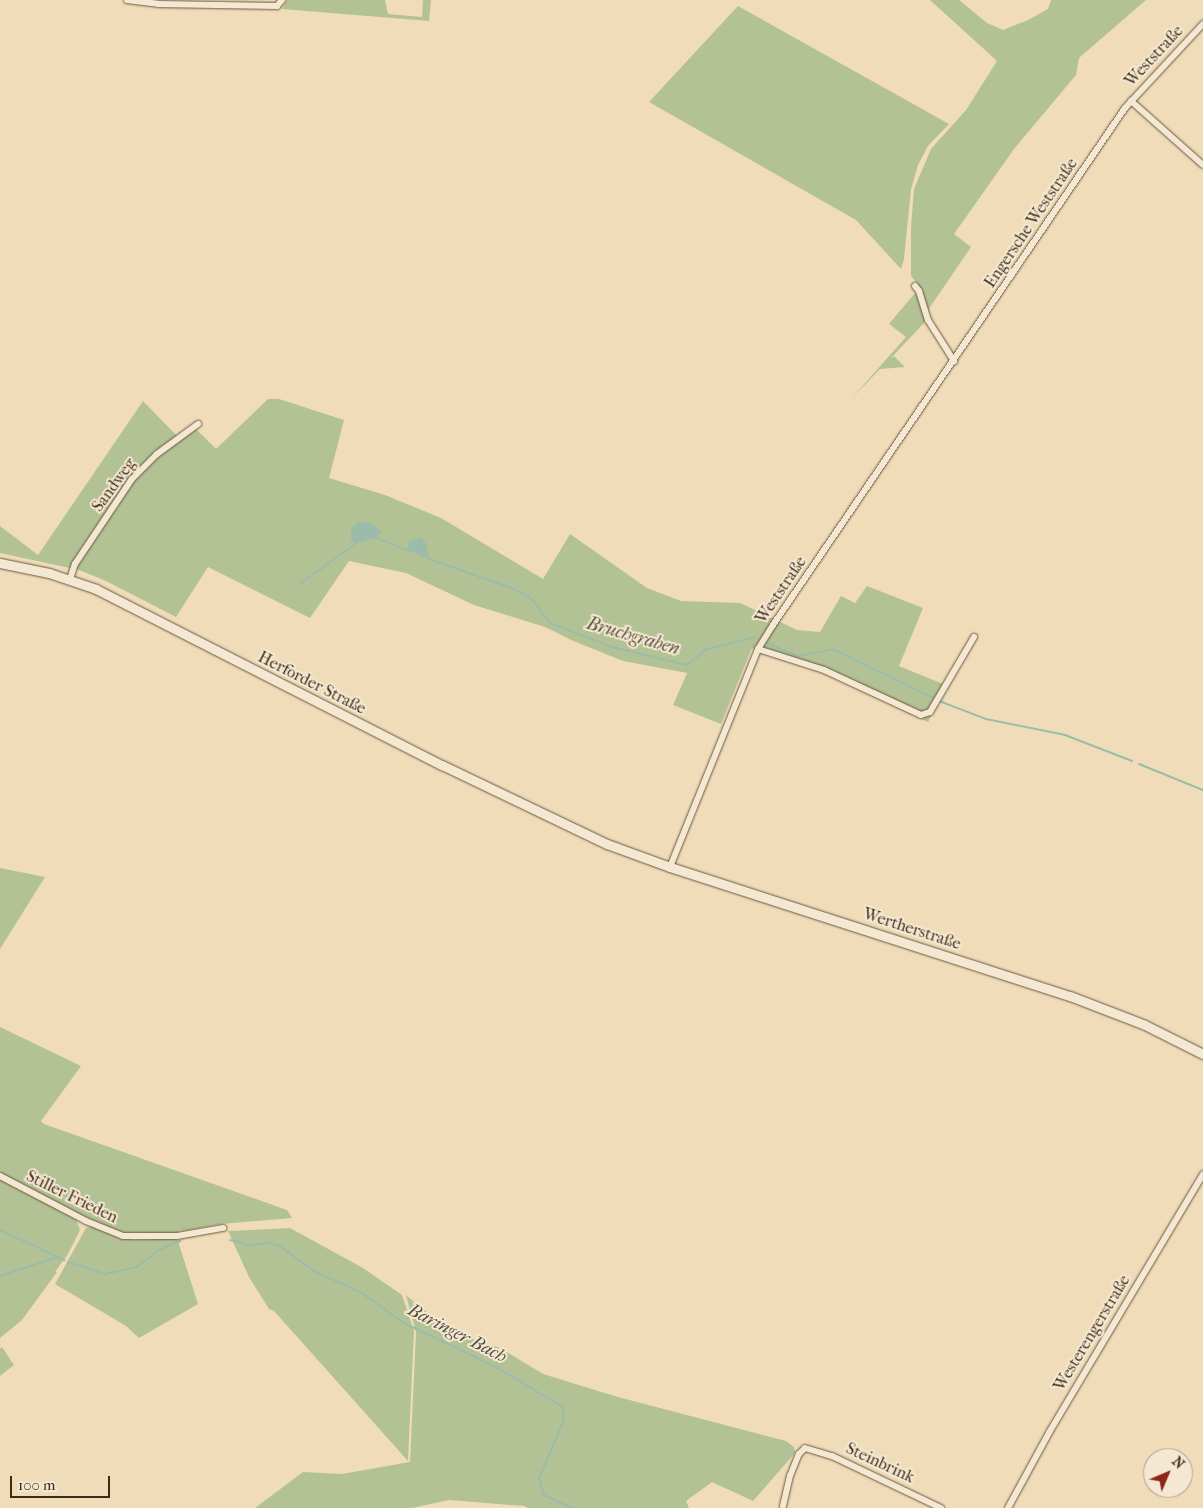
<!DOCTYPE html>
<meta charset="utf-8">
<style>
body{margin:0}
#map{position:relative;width:1203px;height:1508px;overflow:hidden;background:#f0dcb9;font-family:"IM FELL French Canon",serif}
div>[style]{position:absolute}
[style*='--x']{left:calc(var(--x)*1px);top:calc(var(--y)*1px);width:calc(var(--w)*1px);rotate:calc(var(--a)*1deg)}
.green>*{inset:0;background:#b3c294}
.water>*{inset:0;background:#9bbcab}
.stream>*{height:2px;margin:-1px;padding:0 1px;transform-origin:1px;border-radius:1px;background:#9bbcab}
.roads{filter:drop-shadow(0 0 1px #695740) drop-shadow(0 0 1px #695740)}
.minor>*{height:6px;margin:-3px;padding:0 3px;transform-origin:3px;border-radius:3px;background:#f5e8d2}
.secondary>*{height:9px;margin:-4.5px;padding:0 4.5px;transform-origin:4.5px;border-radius:4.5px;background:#f5e8d2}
span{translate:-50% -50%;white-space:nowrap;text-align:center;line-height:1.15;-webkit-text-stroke:4px #f5e8d2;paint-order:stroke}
.street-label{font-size:16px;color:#3c2b18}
.water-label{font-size:18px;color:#544f3d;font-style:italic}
.north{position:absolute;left:1143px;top:1448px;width:50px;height:50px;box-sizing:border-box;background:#f5e8d2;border:1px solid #ab9c88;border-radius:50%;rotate:45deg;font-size:14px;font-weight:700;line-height:20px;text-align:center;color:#3c2b18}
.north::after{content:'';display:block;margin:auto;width:18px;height:22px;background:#8f2418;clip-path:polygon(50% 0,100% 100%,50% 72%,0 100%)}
.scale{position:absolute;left:10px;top:1476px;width:100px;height:22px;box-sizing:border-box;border:2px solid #3c2b18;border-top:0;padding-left:6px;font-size:15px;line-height:18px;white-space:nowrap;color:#3c2b18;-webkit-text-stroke:4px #f5e8d2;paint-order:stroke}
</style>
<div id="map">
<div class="green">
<div style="clip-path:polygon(287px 0,385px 0,388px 14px,422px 17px,423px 0,431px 0,429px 21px,282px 9px)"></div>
<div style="clip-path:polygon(930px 0,959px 0,987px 23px,1003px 30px,1028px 20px,1048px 9px,1051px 0,1146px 0,1079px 58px,1076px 75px,1014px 149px,954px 234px,971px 247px,928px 310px,922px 289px,911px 276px,911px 227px,914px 189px,931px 149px,966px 110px,997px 61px)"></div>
<div style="clip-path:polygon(738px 6px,949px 124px,928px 146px,918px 165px,911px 189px,904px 259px,901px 269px,856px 220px,649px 102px)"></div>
<div style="clip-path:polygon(915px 293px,919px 298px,926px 321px,890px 359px,894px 356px,905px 367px,880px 369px,851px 399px,906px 337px,889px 324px)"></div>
<div style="clip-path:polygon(268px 399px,279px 399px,344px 420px,329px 478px,385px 495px,441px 518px,543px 579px,570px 534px,647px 588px,681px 601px,740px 603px,797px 630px,820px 632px,841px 596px,855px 603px,867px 586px,923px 608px,899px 666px,948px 686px,928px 722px,823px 672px,752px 648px,721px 724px,673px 705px,687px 673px,623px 661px,571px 640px,545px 627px,474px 605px,406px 573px,349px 561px,310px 618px,208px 567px,176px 617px,106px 581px,79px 570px,0 553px,0 526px,38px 555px,143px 401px,181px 440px,195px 428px,216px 449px)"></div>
<div style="clip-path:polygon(0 868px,45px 877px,0 949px)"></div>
<div style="clip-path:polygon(0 1027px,81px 1066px,41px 1121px,44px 1124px,287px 1210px,292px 1218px,220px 1224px,182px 1231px,178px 1229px,181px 1233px,124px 1235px,83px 1218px,0 1172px)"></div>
<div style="clip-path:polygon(0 1177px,76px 1219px,80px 1230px,68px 1254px,55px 1272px,57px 1272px,22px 1320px,0 1338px,0 1289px,15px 1286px,0 1289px)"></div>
<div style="clip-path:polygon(93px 1226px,115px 1236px,135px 1240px,177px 1238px,198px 1304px,139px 1338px,126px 1326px,55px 1284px,86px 1228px)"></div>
<div style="clip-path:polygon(290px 1228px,363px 1268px,402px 1295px,414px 1331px,408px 1461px,274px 1311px,269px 1309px,249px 1277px,228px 1231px)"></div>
<div style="clip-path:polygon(406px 1295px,436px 1320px,460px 1335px,500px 1348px,543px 1374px,618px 1397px,786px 1441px,794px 1447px,795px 1453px,753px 1501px,712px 1482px,686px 1501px,689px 1508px,528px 1508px,524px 1506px,449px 1500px,412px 1508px,255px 1508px,303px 1472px,342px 1474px,410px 1462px,416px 1332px)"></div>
<div style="clip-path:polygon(2px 1347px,14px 1365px,0 1376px,0 1349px)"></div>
</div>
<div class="water">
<div style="clip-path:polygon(358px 521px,369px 523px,382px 531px,376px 538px,355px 544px,351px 540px,351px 529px)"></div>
<div style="clip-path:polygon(421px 538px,426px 543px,429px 559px,407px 550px,409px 541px)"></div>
</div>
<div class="stream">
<div style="--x:376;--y:538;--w:33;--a:21"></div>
<div style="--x:429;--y:559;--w:88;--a:19.3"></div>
<div style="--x:512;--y:588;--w:21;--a:28"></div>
<div style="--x:531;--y:598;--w:31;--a:53"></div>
<div style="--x:550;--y:623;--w:66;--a:21.2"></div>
<div style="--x:612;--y:647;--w:77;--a:13.5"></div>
<div style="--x:687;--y:665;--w:26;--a:-39"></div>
<div style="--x:707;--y:649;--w:49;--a:-14"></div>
<div style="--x:301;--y:583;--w:67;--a:-35.8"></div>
<div style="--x:767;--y:643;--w:34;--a:23"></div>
<div style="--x:798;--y:656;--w:36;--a:-11"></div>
<div style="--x:833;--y:649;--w:114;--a:26.1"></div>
<div style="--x:939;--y:701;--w:50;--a:21"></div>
<div style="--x:986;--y:719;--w:81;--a:11.4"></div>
<div style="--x:1065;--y:735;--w:72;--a:21.2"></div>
<div style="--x:1139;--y:764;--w:69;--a:22.1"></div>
<div style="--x:0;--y:1230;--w:71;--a:25.1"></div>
<div style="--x:230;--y:1240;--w:10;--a:11"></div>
<div style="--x:240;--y:1242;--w:7;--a:34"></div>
<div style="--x:246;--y:1246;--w:21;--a:-8"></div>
<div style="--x:267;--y:1243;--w:11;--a:10"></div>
<div style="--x:278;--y:1245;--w:44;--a:35.8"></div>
<div style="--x:314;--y:1271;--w:53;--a:24.6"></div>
<div style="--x:362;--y:1293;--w:52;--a:35.5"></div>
<div style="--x:404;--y:1323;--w:100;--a:25.5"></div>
<div style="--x:494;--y:1366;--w:80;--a:30.7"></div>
<div style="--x:563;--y:1407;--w:15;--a:90"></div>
<div style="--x:563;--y:1422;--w:61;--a:113.2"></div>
<div style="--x:539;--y:1478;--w:18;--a:74"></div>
<div style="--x:544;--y:1495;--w:31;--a:25"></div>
<div style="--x:68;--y:1262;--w:40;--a:18"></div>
<div style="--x:106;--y:1274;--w:32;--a:-13"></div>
<div style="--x:137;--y:1267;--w:28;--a:-38"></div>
<div style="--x:159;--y:1250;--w:23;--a:-23"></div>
<div style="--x:0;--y:1276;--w:58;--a:-18.1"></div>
</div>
<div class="roads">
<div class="minor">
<div style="--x:127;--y:0;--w:31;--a:7"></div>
<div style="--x:158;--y:4;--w:119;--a:1"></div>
<div style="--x:277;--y:6;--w:8;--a:-50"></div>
<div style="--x:1131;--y:101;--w:96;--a:41.6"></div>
<div style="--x:915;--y:286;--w:6;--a:51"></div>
<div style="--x:919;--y:291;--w:30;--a:73"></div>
<div style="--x:928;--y:320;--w:49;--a:57.6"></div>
<div style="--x:70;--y:579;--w:16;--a:-72"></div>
<div style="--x:75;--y:564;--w:102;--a:-56.2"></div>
<div style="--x:132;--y:479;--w:35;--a:-45"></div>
<div style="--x:157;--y:454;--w:51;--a:-36.2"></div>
<div style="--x:758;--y:649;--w:69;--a:17.7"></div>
<div style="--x:824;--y:670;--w:107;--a:24.9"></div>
<div style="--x:921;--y:715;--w:9;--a:-18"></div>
<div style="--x:930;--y:712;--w:87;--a:-59.6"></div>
<div style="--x:670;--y:867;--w:235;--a:-68"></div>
<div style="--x:758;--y:649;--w:28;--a:-58"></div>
<div style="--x:773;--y:625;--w:625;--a:-55.75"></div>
<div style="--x:1125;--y:108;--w:115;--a:-47.1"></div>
<div style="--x:0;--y:1176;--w:97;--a:27.6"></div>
<div style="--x:86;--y:1221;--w:40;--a:22"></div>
<div style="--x:123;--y:1236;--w:54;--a:0"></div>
<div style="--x:177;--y:1236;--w:47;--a:-9.9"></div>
<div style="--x:783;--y:1506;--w:31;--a:-77"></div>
<div style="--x:790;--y:1476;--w:24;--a:-68"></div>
<div style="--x:799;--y:1454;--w:8;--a:-45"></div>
<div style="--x:805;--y:1448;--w:28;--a:17"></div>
<div style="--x:832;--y:1456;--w:121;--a:25.5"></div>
<div style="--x:1008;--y:1508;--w:88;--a:-61.4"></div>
<div style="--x:1050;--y:1431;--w:299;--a:-59.2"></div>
</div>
<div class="secondary">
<div style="--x:0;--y:563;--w:50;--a:11.5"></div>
<div style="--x:49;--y:573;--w:50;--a:18.8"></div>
<div style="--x:96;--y:589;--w:388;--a:27"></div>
<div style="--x:442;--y:765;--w:183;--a:25.6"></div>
<div style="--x:607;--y:844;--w:67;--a:20.1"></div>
<div style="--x:670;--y:867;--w:420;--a:17.9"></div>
<div style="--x:1070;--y:996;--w:80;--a:21.1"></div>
<div style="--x:1145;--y:1025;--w:65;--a:26.6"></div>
</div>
</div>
<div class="street-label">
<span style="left:1154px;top:56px;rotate:-47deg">Weststraße</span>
<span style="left:1031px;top:223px;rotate:-56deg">Engersche Weststraße</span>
<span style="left:114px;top:485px;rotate:-54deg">Sandweg</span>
<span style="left:781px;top:590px;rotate:-56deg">Weststraße</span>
<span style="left:312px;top:683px;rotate:27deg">Herforder Straße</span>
<span style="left:912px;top:929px;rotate:18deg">Wertherstraße</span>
<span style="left:72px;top:1197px;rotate:26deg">Stiller Frieden</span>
<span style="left:1092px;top:1333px;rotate:-59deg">Westerengerstraße</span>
<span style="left:880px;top:1463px;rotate:25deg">Steinbrink</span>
</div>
<div class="water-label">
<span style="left:633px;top:637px;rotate:16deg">Bruchgraben</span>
<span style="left:457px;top:1334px;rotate:27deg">Baringer Bach</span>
</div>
<div class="north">N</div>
<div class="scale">100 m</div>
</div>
